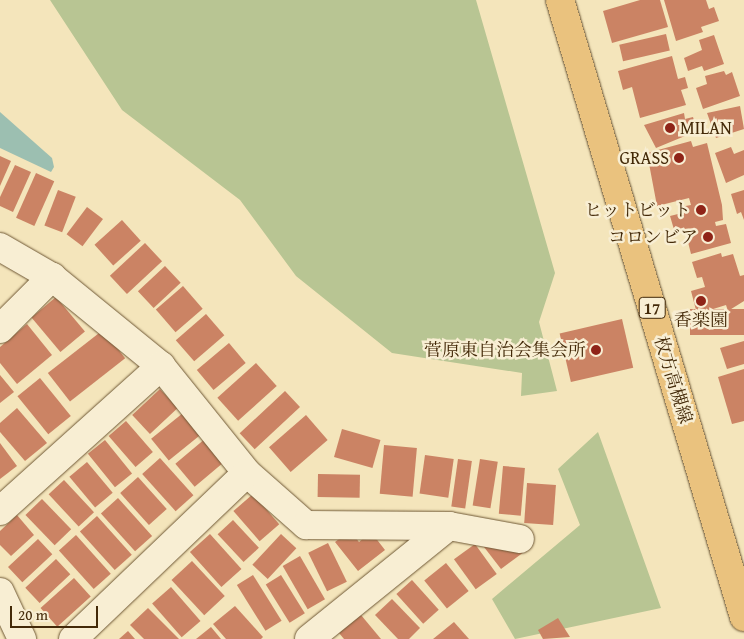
<!DOCTYPE html>
<meta charset="utf-8">
<style>
body{margin:0}
#map{position:relative;width:744px;height:639px;overflow:hidden;background:#f4e5bb;font-family:"Gentium Book Plus","Noto Serif JP",serif}
div>[style]{position:absolute}
[style*='--x']{left:calc(var(--x)*1px);top:calc(var(--y)*1px);width:calc(var(--w)*1px);rotate:calc(var(--a)*1deg)}
.green>*{inset:0;background:#b8c593}
.water>*{inset:0;background:#9cbfb1}
.building>*{inset:0;background:#cb8364;transform-origin:0 0}
.roads{filter:drop-shadow(0 0 1px #6f5835) drop-shadow(0 0 1px #6f5835)}
.minor>*{height:28px;margin:-14px;padding:0 14px;transform-origin:14px;border-radius:14px;background:#f8eed3}
.major>*{height:28px;margin:-14px;padding:0 14px;transform-origin:14px;border-radius:14px;background:#eac27e}
.dots>*{width:14px;height:14px;translate:-50% -50%;box-sizing:border-box;border:2px solid #f8eed3;border-radius:50%}
span{translate:-50% -50%;white-space:nowrap;text-align:center;line-height:1.15;-webkit-text-stroke:5px #f8eed3;paint-order:stroke}
.shield-label span{padding:1px 4px;background:#f8eed3;border:1px solid;border-radius:4px;-webkit-text-stroke-width:0}
.shield-label{font-size:16px;color:#432908;font-weight:700}
.poi-label{font-size:18px;color:#432908}
.left{translate:0 -50%;text-align:left}
.right{translate:-100% -50%;text-align:right}
.street-label{font-size:18px;color:#432908}
.scale{position:absolute;left:10px;top:606px;width:88px;height:22px;box-sizing:border-box;border:2px solid #432908;border-top:0;padding-left:6px;font-size:15px;line-height:18px;white-space:nowrap;color:#432908;-webkit-text-stroke:4px #f8eed3;paint-order:stroke}
</style>
<div id="map">
<div class="green">
<div style="clip-path:polygon(50px 0,476px 0,555px 273px,539px 322px,557px 391px,521px 396px,522px 373px,392px 353px,296px 276px,240px 200px,122px 110px)"></div>
<div style="clip-path:polygon(598px 432px,661px 608px,515px 639px,492px 599px,580px 525px,558px 469px)"></div>
</div>
<div class="water">
<div style="clip-path:polygon(0 112px,52px 158px,54px 167px,51px 172px,0 148px)"></div>
</div>
<div class="building">
<div style="clip-path:polygon(640px 0,660px 0,668px 27px,612px 43px,603px 11px)"></div>
<div style="clip-path:polygon(664px 0,706px 0,709px 9px,714px 7px,719px 21px,701px 27px,703px 32px,676px 41px)"></div>
<div style="left:666px;top:34px;width:17px;height:48px;rotate:77deg"></div>
<div style="clip-path:polygon(714px 35px,724px 64px,704px 71px,702px 66px,688px 71px,684px 58px,702px 50px,699px 40px)"></div>
<div style="clip-path:polygon(672px 56px,678px 79px,685px 77px,688px 88px,681px 90px,686px 105px,640px 118px,632px 87px,623px 90px,618px 71px)"></div>
<div style="clip-path:polygon(724px 71px,726px 75px,732px 72px,740px 96px,703px 109px,696px 88px,707px 84px,705px 76px)"></div>
<div style="clip-path:polygon(740px 106px,744px 129px,716px 138px,707px 113px)"></div>
<div style="clip-path:polygon(684px 113px,685px 119px,693px 117px,697px 131px,656px 148px,644px 125px)"></div>
<div style="clip-path:polygon(691px 141px,693px 147px,707px 143px,722px 205px,723px 220px,715px 222px,716px 226px,726px 224px,731px 243px,691px 254px,685px 230px,675px 233px,670px 216px,682px 213px,680px 207px,691px 205px,689px 198px,657px 206px,647px 153px)"></div>
<div style="clip-path:polygon(731px 147px,734px 154px,744px 150px,744px 175px,726px 183px,715px 153px)"></div>
<div style="clip-path:polygon(0 156px,11px 161px,0 186px)"></div>
<div style="clip-path:polygon(15px 165px,31px 172px,13px 212px,0 206px,0 197px)"></div>
<div style="left:36px;top:173px;width:20px;height:49px;rotate:24deg"></div>
<div style="left:58px;top:190px;width:19px;height:38px;rotate:21deg"></div>
<div style="clip-path:polygon(744px 190px,744px 220px,741px 212px,737px 214px,731px 194px)"></div>
<div style="left:87px;top:207px;width:20px;height:34px;rotate:37deg"></div>
<div style="left:122px;top:220px;width:28px;height:37px;rotate:48deg"></div>
<div style="left:145px;top:243px;width:25px;height:48px;rotate:47deg"></div>
<div style="clip-path:polygon(721px 253px,722px 257px,733px 254px,740px 276px,744px 275px,744px 301px,728px 311px,726px 305px,697px 314px,691px 291px,705px 287px,702px 277px,697px 278px,692px 262px)"></div>
<div style="left:165px;top:266px;width:23px;height:37px;rotate:47deg"></div>
<div style="left:183px;top:286px;width:30px;height:36px;rotate:49deg"></div>
<div style="left:56px;top:297px;width:45px;height:32px;rotate:50deg"></div>
<div style="left:744px;top:309px;width:26px;height:54px;rotate:90deg"></div>
<div style="left:206px;top:314px;width:28px;height:40px;rotate:49deg"></div>
<div style="left:622px;top:319px;width:50px;height:64px;rotate:77deg"></div>
<div style="clip-path:polygon(27px 324px,52px 355px,17px 384px,0 363px,0 347px)"></div>
<div style="left:103px;top:330px;width:36px;height:70px;rotate:52deg"></div>
<div style="clip-path:polygon(744px 341px,744px 364px,727px 369px,720px 348px)"></div>
<div style="left:229px;top:343px;width:26px;height:42px;rotate:50deg"></div>
<div style="left:256px;top:363px;width:31px;height:52px;rotate:48deg"></div>
<div style="clip-path:polygon(744px 369px,744px 421px,732px 424px,718px 377px)"></div>
<div style="clip-path:polygon(0 375px,14px 392px,0 403px)"></div>
<div style="left:40px;top:378px;width:49px;height:29px;rotate:51deg"></div>
<div style="left:160px;top:389px;width:26px;height:38px;rotate:47deg"></div>
<div style="left:285px;top:391px;width:22px;height:62px;rotate:47deg"></div>
<div style="clip-path:polygon(17px 408px,47px 443px,25px 461px,0 432px,0 423px)"></div>
<div style="left:183px;top:413px;width:28px;height:41px;rotate:51deg"></div>
<div style="left:306px;top:415px;width:33px;height:49px;rotate:49deg"></div>
<div style="left:126px;top:421px;width:41px;height:23px;rotate:49deg"></div>
<div style="left:342px;top:429px;width:40px;height:29px;rotate:16deg"></div>
<div style="left:206px;top:438px;width:30px;height:40px;rotate:50deg"></div>
<div style="left:105px;top:440px;width:43px;height:22px;rotate:51deg"></div>
<div style="clip-path:polygon(0 443px,17px 466px,0 479px)"></div>
<div style="left:384px;top:445px;width:33px;height:49px;rotate:5deg"></div>
<div style="left:425px;top:455px;width:29px;height:39px;rotate:8deg"></div>
<div style="left:160px;top:458px;width:50px;height:24px;rotate:48deg"></div>
<div style="left:458px;top:459px;width:14px;height:48px;rotate:8deg"></div>
<div style="left:480px;top:459px;width:18px;height:47px;rotate:9deg"></div>
<div style="left:87px;top:462px;width:40px;height:23px;rotate:50deg"></div>
<div style="left:503px;top:466px;width:22px;height:48px;rotate:5deg"></div>
<div style="left:318px;top:474px;width:42px;height:23px;rotate:1deg"></div>
<div style="left:138px;top:477px;width:43px;height:24px;rotate:48deg"></div>
<div style="left:64px;top:480px;width:44px;height:21px;rotate:47deg"></div>
<div style="left:527px;top:483px;width:29px;height:40px;rotate:4deg"></div>
<div style="left:253px;top:494px;width:40px;height:26px;rotate:49deg"></div>
<div style="left:118px;top:498px;width:51px;height:23px;rotate:48deg"></div>
<div style="left:42px;top:499px;width:42px;height:23px;rotate:46deg"></div>
<div style="clip-path:polygon(17px 515px,34px 535px,11px 556px,0 545px,0 531px)"></div>
<div style="left:97px;top:516px;width:52px;height:23px;rotate:48deg"></div>
<div style="left:233px;top:520px;width:38px;height:21px;rotate:47deg"></div>
<div style="clip-path:polygon(350px 531px,359px 542px,371px 532px,385px 550px,358px 571px,335px 542px)"></div>
<div style="left:210px;top:534px;width:47px;height:27px;rotate:48deg"></div>
<div style="left:281px;top:534px;width:21px;height:42px;rotate:43deg"></div>
<div style="left:76px;top:535px;width:52px;height:23px;rotate:48deg"></div>
<div style="clip-path:polygon(498px 537px,524px 552px,501px 569px,484px 547px)"></div>
<div style="left:38px;top:539px;width:21px;height:41px;rotate:47deg"></div>
<div style="left:328px;top:543px;width:43px;height:22px;rotate:64deg"></div>
<div style="left:475px;top:544px;width:37px;height:26px;rotate:54deg"></div>
<div style="left:300px;top:556px;width:50px;height:20px;rotate:60deg"></div>
<div style="left:56px;top:559px;width:21px;height:42px;rotate:47deg"></div>
<div style="left:192px;top:561px;width:48px;height:28px;rotate:47deg"></div>
<div style="left:446px;top:563px;width:36px;height:28px;rotate:51deg"></div>
<div style="left:253px;top:575px;width:54px;height:19px;rotate:58deg"></div>
<div style="left:281px;top:575px;width:45px;height:18px;rotate:58deg"></div>
<div style="left:74px;top:578px;width:25px;height:45px;rotate:48deg"></div>
<div style="left:412px;top:580px;width:40px;height:21px;rotate:48deg"></div>
<div style="left:171px;top:587px;width:45px;height:25px;rotate:49deg"></div>
<div style="clip-path:polygon(392px 599px,420px 628px,409px 639px,398px 639px,375px 615px)"></div>
<div style="clip-path:polygon(235px 606px,263px 637px,261px 639px,226px 639px,213px 624px)"></div>
<div style="clip-path:polygon(148px 608px,179px 639px,144px 639px,130px 625px)"></div>
<div style="clip-path:polygon(361px 615px,381px 639px,344px 639px,339px 633px)"></div>
<div style="clip-path:polygon(558px 618px,570px 637px,543px 639px,538px 630px)"></div>
<div style="clip-path:polygon(454px 622px,469px 639px,433px 639px)"></div>
<div style="clip-path:polygon(211px 627px,221px 639px,196px 639px)"></div>
<div style="clip-path:polygon(128px 631px,135px 639px,119px 639px)"></div>
</div>
<div class="roads">
<div class="minor">
<div style="--x:0;--y:247;--w:60;--a:30"></div>
<div style="--x:52;--y:277;--w:141;--a:39.2"></div>
<div style="--x:161;--y:366;--w:137;--a:51.2"></div>
<div style="--x:247;--y:473;--w:79;--a:41.4"></div>
<div style="--x:306;--y:525;--w:143;--a:0.4"></div>
<div style="--x:449;--y:526;--w:72;--a:10.4"></div>
<div style="--x:0;--y:329;--w:74;--a:-45"></div>
<div style="--x:0;--y:511;--w:217;--a:-42"></div>
<div style="--x:0;--y:592;--w:52;--a:64.9"></div>
<div style="--x:73;--y:639;--w:240;--a:-43.7"></div>
<div style="--x:309;--y:639;--w:180;--a:-38.9"></div>
</div>
<div class="major">
<div style="--x:560;--y:0;--w:644;--a:73.39"></div>
</div>
</div>
<div class="dots">
<div style="left:670px;top:128px;background:#8f2418"></div>
<div style="left:679px;top:158px;background:#8f2418"></div>
<div style="left:701px;top:210px;background:#8f2418"></div>
<div style="left:708px;top:237px;background:#8f2418"></div>
<div style="left:701px;top:301px;background:#8f2418"></div>
<div style="left:596px;top:350px;background:#8f2418"></div>
</div>
<div class="shield-label">
<span style="left:652px;top:308px">17</span>
</div>
<div class="poi-label">
<span class="left" style="left:680px;top:128px">MILAN</span>
<span class="right" style="left:669px;top:158px">GRASS</span>
<span class="right" style="left:691px;top:210px">ヒットビット</span>
<span class="right" style="left:698px;top:237px">コロンビア</span>
<span style="left:701px;top:320px">香楽園</span>
<span class="right" style="left:586px;top:350px">菅原東自治会集会所</span>
</div>
<div class="street-label">
<span style="left:673px;top:380px;rotate:73deg">枚方高槻線</span>
</div>
<div class="scale">20 m</div>
</div>
